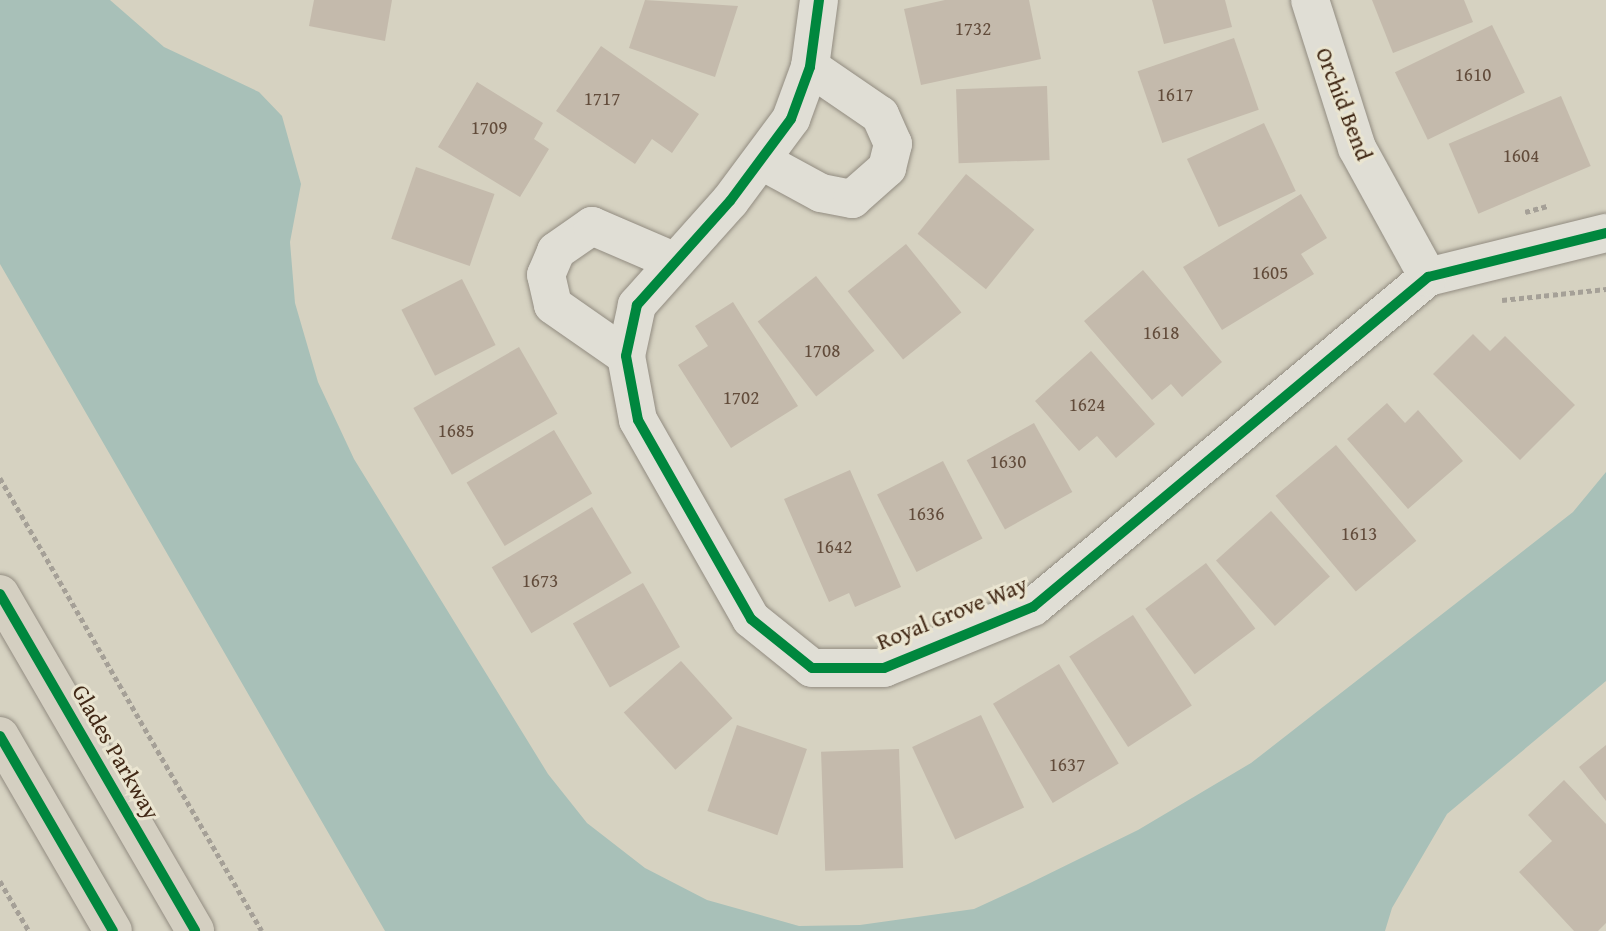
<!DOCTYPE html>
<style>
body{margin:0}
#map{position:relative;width:1606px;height:931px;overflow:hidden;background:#d6d2c1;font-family:"Gentium Book Plus",serif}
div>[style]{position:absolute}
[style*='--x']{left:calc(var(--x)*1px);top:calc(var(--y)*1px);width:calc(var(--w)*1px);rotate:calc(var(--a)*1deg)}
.water>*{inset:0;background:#a8c0b8}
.building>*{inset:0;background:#c4baac;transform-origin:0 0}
.path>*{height:4.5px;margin-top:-2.25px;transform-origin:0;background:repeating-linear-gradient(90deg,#a5a097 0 5px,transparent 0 8.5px)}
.roads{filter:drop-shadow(0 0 2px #928c81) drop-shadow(0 0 2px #928c81)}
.street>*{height:38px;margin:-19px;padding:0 19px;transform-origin:19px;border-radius:19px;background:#e0ded5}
.primary>*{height:38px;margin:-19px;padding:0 19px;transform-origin:19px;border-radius:19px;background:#d4cfc1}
.cycleway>*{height:10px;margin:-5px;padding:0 5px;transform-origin:5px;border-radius:5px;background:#00873e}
span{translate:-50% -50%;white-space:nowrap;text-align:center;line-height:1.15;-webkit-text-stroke:6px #eae5d1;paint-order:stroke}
.number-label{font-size:19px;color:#624c3b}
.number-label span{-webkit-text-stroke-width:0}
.street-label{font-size:23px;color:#412815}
</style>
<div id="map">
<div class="water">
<div style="clip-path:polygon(0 0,110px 0,164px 47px,259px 92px,282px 116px,301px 184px,290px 242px,295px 303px,318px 382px,354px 459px,548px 774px,587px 823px,645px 868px,707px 900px,799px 926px,860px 925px,974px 909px,1026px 885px,1138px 830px,1251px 763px,1573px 512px,1606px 472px,1606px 681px,1447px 814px,1392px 908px,1385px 931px,385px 931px,0 264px)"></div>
</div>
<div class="building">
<div style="clip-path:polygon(314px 0,392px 0,385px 41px,309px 26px)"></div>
<div style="clip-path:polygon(645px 0,738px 6px,715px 77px,629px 48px)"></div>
<div style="clip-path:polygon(945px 0,1029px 0,1041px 59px,921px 85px,904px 9px)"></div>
<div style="clip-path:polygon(1152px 0,1225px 0,1232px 27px,1164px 44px)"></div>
<div style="clip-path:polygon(1372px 0,1464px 0,1473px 22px,1393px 53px)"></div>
<div style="left:1492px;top:25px;width:75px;height:108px;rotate:64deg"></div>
<div style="left:1234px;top:38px;width:76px;height:102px;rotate:71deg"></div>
<div style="clip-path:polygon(601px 46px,699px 114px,672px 153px,652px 139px,635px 164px,556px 111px)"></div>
<div style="clip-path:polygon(477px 82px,543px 123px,534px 139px,549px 149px,520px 197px,438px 147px)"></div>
<div style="left:1047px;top:86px;width:74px;height:91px;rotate:88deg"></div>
<div style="left:1561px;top:96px;width:76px;height:122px;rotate:67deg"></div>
<div style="left:1264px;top:123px;width:75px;height:85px;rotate:65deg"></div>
<div style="left:416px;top:167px;width:83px;height:76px;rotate:19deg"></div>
<div style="left:966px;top:174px;width:88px;height:77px;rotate:39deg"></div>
<div style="clip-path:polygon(1301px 194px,1327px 238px,1301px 254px,1314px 274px,1222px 330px,1183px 267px)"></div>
<div style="left:906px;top:244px;width:88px;height:75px;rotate:51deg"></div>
<div style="clip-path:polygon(1143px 270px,1222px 362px,1182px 397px,1171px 384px,1152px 400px,1084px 321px)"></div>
<div style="left:816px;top:276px;width:95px;height:74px;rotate:52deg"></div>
<div style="left:462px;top:279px;width:74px;height:68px;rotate:63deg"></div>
<div style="clip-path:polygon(733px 302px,798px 406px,731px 448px,678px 365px,708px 346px,695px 326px)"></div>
<div style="clip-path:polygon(1473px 334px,1490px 351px,1505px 336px,1575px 405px,1520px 460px,1433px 374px)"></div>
<div style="left:519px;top:347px;width:77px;height:122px;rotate:60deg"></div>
<div style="clip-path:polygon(1091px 351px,1155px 424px,1116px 458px,1097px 436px,1079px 451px,1035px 401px)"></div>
<div style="clip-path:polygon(1387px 403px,1405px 423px,1418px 410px,1463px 461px,1408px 509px,1347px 439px)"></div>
<div style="left:1034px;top:423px;width:79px;height:77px;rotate:61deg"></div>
<div style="left:554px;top:430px;width:74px;height:102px;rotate:59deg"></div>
<div style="left:1336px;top:445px;width:125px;height:79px;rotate:50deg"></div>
<div style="left:943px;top:461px;width:87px;height:74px;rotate:63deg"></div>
<div style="clip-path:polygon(850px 470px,901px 587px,855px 607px,849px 593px,829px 602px,784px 499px)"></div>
<div style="left:592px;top:507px;width:77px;height:117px;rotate:59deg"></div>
<div style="left:1271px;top:511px;width:88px;height:74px;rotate:48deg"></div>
<div style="left:1206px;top:563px;width:82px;height:76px;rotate:53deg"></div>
<div style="left:643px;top:583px;width:74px;height:81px;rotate:60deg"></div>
<div style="left:1133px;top:615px;width:108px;height:76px;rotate:57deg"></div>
<div style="left:681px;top:661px;width:77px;height:77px;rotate:48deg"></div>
<div style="left:1059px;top:664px;width:116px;height:77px;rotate:59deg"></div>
<div style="left:981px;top:715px;width:102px;height:76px;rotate:65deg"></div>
<div style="left:737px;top:725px;width:74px;height:91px;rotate:19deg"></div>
<div style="clip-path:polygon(1606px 745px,1606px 801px,1579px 767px)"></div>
<div style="left:899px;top:749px;width:119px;height:78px;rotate:88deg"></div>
<div style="clip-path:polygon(1564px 780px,1606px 824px,1606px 923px,1598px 931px,1574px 931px,1519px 872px,1552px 841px,1528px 815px)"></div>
</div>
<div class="path">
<div style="--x:1525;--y:212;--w:23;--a:-15"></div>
<div style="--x:1502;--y:300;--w:105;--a:-6"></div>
<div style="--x:0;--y:478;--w:523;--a:59.96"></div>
<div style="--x:0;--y:881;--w:58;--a:59.9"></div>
</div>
<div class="roads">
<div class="street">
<div style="--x:819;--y:0;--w:68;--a:97.7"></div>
<div style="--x:810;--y:67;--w:55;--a:110.1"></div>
<div style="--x:791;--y:119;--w:102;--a:126.6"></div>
<div style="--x:730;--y:201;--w:140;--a:131.8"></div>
<div style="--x:637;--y:305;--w:52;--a:102.2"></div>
<div style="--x:626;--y:356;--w:65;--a:79.4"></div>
<div style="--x:638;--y:420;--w:229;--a:60.4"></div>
<div style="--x:751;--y:619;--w:78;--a:38.8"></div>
<div style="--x:812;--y:668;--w:72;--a:0"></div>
<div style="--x:884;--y:668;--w:161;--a:-22.3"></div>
<div style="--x:1033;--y:607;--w:515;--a:-39.88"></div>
<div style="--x:1428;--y:277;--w:183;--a:-13.9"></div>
<div style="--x:1310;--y:0;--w:155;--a:72.4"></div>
<div style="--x:1357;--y:148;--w:147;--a:61.2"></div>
<div style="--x:762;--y:161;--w:67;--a:28.5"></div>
<div style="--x:821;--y:193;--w:32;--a:11"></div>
<div style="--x:852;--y:199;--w:47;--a:-41.5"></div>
<div style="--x:887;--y:168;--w:25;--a:-76"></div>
<div style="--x:893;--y:144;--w:32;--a:-114"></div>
<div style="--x:880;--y:115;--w:85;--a:-145.6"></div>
<div style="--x:626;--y:356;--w:89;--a:-145.1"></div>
<div style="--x:553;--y:305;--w:31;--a:-103"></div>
<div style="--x:546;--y:275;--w:26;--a:-67"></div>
<div style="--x:556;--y:251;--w:44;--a:-34.8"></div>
<div style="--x:592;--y:226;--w:86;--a:23.3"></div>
</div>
<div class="primary">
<div style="--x:0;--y:594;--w:389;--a:59.9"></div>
<div style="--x:0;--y:736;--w:225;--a:59.9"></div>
</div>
</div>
<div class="cycleway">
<div style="--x:819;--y:0;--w:68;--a:97.7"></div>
<div style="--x:810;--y:67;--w:55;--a:110.1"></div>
<div style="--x:791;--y:119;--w:102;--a:126.6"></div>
<div style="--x:730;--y:201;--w:140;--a:131.8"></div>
<div style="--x:637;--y:305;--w:52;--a:102.2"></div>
<div style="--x:626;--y:356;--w:65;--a:79.4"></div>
<div style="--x:638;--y:420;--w:229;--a:60.4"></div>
<div style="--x:751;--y:619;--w:78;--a:38.8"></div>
<div style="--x:812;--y:668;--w:72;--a:0"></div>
<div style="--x:884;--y:668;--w:161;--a:-22.3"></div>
<div style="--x:1033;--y:607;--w:515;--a:-39.88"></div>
<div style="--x:1428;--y:277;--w:183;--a:-13.9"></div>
<div style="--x:0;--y:594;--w:389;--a:59.9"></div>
<div style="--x:0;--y:736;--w:225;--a:59.9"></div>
</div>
<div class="number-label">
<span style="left:973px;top:29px">1732</span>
<span style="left:1473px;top:75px">1610</span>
<span style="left:1175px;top:95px">1617</span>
<span style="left:602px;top:99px">1717</span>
<span style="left:489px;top:128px">1709</span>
<span style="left:1521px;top:156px">1604</span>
<span style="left:1270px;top:273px">1605</span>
<span style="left:1161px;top:333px">1618</span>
<span style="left:822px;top:351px">1708</span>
<span style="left:741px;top:398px">1702</span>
<span style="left:1087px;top:405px">1624</span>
<span style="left:456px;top:431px">1685</span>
<span style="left:1008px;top:462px">1630</span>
<span style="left:926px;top:514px">1636</span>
<span style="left:1359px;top:534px">1613</span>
<span style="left:834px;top:547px">1642</span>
<span style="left:540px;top:581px">1673</span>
<span style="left:1067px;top:765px">1637</span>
</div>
<div class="street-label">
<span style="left:1344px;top:104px;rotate:69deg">Orchid Bend</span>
<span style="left:952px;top:613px;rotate:-22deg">Royal Grove Way</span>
<span style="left:116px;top:752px;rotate:60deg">Glades Parkway</span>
</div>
</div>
